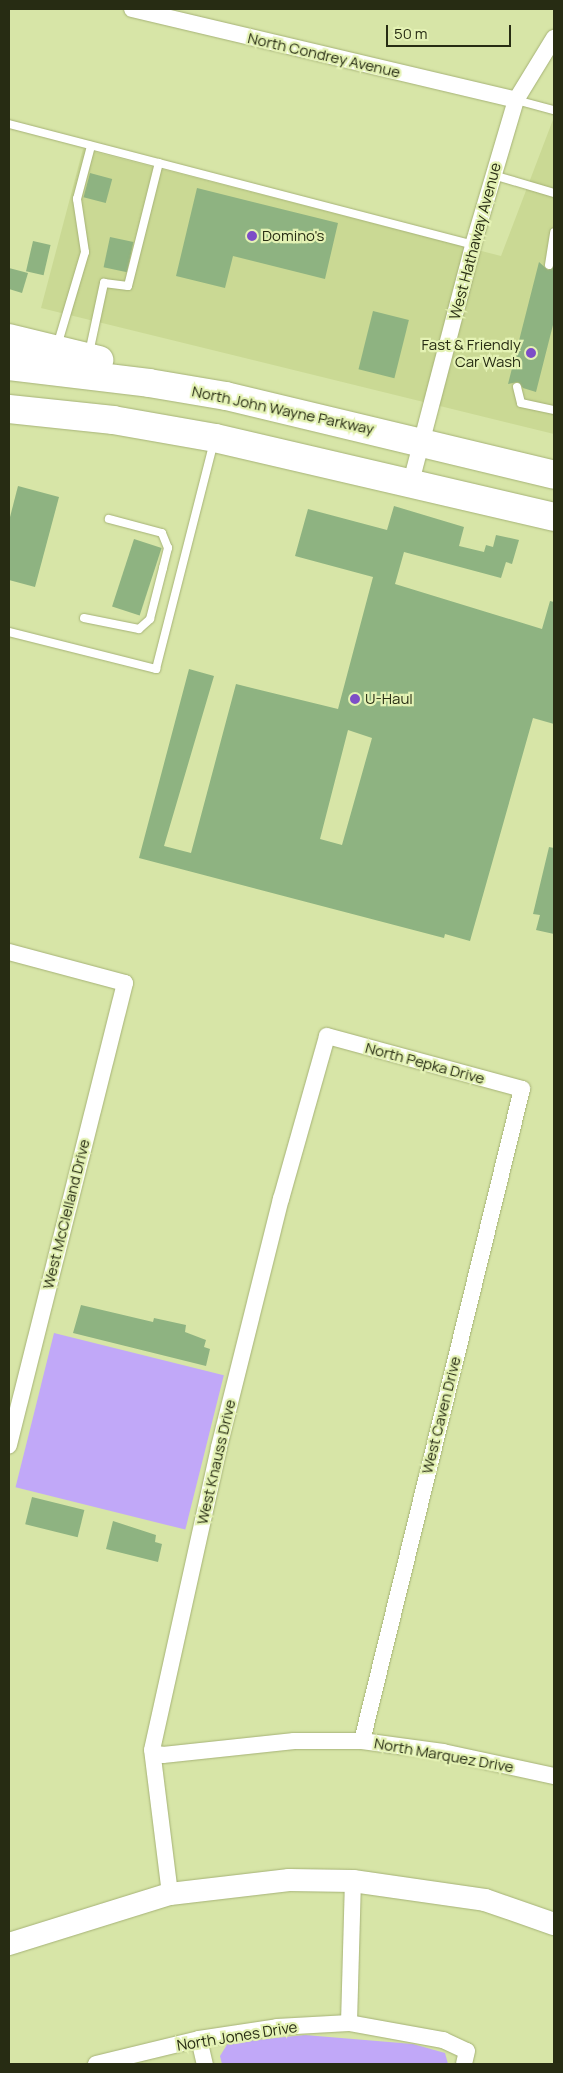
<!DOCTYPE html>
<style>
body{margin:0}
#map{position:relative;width:563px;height:2073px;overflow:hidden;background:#d7e5a7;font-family:Manrope,sans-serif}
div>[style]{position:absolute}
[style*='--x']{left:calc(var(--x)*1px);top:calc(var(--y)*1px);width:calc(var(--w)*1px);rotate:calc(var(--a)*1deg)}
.built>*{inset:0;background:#cad994}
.green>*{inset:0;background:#c1a8f8;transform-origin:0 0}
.building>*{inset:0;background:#8eb381;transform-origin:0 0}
.roads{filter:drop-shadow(0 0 1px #a6b277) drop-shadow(0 0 1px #a6b277)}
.lane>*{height:8px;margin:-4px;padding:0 4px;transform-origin:4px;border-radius:4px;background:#fff}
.street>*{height:16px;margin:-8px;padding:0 8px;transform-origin:8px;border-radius:8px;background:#fff}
.secondary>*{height:22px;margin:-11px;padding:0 11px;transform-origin:11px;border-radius:11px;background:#fff}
.highway>*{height:28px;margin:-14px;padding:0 14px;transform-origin:14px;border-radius:14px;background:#fff}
.dots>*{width:14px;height:14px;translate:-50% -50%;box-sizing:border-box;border:2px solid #e4f2b4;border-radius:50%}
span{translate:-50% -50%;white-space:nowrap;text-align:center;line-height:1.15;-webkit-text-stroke:4.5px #e4f2b4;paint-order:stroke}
.street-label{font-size:15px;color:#272c13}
.poi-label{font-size:15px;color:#272c13}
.left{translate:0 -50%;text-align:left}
.right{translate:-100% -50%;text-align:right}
.frame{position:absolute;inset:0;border:10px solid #272c13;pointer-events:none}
.scale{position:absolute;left:386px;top:25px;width:125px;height:22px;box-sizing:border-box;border:2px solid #272c13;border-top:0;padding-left:6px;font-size:15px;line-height:18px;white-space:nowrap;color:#272c13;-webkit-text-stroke:4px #e4f2b4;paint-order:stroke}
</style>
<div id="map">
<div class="built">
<div style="clip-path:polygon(554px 117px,554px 434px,41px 308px,83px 149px,501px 256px)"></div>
</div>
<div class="green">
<div style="left:54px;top:1333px;width:175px;height:159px;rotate:14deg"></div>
<div style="clip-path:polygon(305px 2035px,413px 2044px,445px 2053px,448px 2064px,222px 2064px,220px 2056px,228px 2043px)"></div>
</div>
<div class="building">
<div style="left:90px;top:173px;width:23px;height:25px;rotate:15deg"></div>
<div style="clip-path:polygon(197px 188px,338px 223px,325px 279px,233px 256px,225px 288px,176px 276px)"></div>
<div style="left:110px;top:237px;width:24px;height:31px;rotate:12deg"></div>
<div style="left:33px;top:241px;width:18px;height:31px;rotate:13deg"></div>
<div style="clip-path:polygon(539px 262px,548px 270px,554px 267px,554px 321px,536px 392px,523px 388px,518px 382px,508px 384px)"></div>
<div style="clip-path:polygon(9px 268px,28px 273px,22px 293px,9px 289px)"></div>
<div style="left:373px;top:311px;width:37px;height:60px;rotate:14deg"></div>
<div style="clip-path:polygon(18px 486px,59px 497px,35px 587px,9px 580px,9px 521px)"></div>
<div style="clip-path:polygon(evenodd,394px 506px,464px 527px,459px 546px,484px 552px,486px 545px,493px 547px,496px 535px,519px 540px,512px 564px,506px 562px,501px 578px,404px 552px,395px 584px,542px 629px,550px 601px,554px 602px,554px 724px,533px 718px,470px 941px,445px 934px,444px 938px,139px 858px,189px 669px,214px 676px,164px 846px,191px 853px,236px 684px,338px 709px,373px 577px,295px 556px,308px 509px,387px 530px,394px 506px,348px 730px,372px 738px,342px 845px,320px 839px,348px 730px)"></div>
<div style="left:134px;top:539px;width:29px;height:71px;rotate:18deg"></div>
<div style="clip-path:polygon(549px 847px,554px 848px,554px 934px,536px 930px,540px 915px,533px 914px)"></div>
<div style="clip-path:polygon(81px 1305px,153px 1322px,154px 1318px,186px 1325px,185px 1332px,206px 1340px,204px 1347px,210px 1349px,206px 1366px,73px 1333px)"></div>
<div style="left:32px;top:1497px;width:54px;height:28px;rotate:14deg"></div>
<div style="clip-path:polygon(113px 1521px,156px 1535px,155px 1542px,162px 1544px,158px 1562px,106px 1549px)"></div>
</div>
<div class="roads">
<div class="lane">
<div style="--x:516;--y:100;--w:39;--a:15"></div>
<div style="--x:9;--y:124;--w:480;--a:14.6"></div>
<div style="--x:493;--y:175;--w:64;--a:16.4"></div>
<div style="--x:549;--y:265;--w:33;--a:-81"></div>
<div style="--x:57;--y:346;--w:98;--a:-73.4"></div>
<div style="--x:85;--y:252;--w:54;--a:-98.6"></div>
<div style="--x:77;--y:199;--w:55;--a:-75.2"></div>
<div style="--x:89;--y:353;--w:72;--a:-77.9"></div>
<div style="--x:104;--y:283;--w:24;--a:7"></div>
<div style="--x:128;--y:286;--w:127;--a:-75.9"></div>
<div style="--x:517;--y:387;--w:16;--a:76"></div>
<div style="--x:521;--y:403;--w:34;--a:12"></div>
<div style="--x:84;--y:618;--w:56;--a:11.3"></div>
<div style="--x:139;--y:629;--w:15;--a:-42"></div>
<div style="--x:150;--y:619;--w:53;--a:-75.7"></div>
<div style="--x:163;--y:568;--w:21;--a:-76"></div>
<div style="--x:168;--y:548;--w:16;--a:-112"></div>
<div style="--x:162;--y:533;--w:55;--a:-165.2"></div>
<div style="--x:9;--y:632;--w:152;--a:14.1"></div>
<div style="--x:156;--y:669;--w:234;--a:-75.7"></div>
</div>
<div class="street">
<div style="--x:132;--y:9;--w:395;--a:13.3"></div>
<div style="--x:411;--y:482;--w:245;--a:-75.3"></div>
<div style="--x:473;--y:245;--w:151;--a:-73.5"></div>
<div style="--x:516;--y:100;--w:73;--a:-58.5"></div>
<div style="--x:9;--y:952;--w:120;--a:15"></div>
<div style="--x:125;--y:983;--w:477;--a:104.1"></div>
<div style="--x:153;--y:1753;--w:10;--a:11"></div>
<div style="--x:163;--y:1755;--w:132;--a:-6.1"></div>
<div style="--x:294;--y:1741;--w:68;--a:0"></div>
<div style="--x:362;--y:1741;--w:82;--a:7.7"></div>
<div style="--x:443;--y:1752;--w:114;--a:12.2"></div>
<div style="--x:170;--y:1894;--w:145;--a:-97.1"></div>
<div style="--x:152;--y:1750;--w:310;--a:-77.5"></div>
<div style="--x:219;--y:1447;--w:256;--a:-76"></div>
<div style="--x:281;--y:1199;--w:169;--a:-74.2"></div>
<div style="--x:327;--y:1036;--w:202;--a:15.2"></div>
<div style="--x:522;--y:1089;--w:671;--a:103.79"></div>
<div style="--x:349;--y:2023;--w:142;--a:-88.4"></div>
<div style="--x:199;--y:2039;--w:26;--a:77"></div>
<div style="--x:96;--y:2064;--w:106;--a:-13.6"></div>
<div style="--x:199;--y:2039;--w:79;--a:-8.7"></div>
<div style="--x:277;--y:2027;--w:72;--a:-3.2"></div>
<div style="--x:349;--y:2023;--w:96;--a:10.3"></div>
<div style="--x:443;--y:2040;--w:26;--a:25"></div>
<div style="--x:467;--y:2051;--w:13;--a:103"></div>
</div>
<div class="secondary">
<div style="--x:9;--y:1944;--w:169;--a:-17.3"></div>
<div style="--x:170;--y:1894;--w:120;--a:-6.7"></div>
<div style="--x:289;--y:1880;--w:64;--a:0.9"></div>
<div style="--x:353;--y:1881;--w:133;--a:8.2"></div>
<div style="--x:485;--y:1900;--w:73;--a:19.2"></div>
</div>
<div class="highway">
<div style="--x:9;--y:338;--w:93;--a:13.7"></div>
<div style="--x:9;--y:366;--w:141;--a:6.9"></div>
<div style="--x:149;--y:383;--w:78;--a:9.6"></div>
<div style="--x:226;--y:396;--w:337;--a:13.5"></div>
<div style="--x:9;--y:409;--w:105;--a:6"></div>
<div style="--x:113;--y:420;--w:104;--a:10"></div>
<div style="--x:215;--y:438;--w:348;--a:13.1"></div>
</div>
</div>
<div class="dots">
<div style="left:252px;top:236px;background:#7d4ec7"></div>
<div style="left:531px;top:353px;background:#7d4ec7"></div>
<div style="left:355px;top:699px;background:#7d4ec7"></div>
</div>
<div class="street-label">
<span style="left:324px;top:55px;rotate:13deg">North Condrey Avenue</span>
<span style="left:475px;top:241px;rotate:-75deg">West Hathaway Avenue</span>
<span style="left:283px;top:410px;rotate:12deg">North John Wayne Parkway</span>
<span style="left:425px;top:1063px;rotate:15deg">North Pepka Drive</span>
<span style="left:66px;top:1214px;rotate:-76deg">West McClelland Drive</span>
<span style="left:441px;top:1415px;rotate:-76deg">West Caven Drive</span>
<span style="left:216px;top:1462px;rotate:-77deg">West Knauss Drive</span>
<span style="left:444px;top:1755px;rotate:10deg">North Marquez Drive</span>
<span style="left:237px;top:2036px;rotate:-9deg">North Jones Drive</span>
</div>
<div class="poi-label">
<span class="left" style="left:262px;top:236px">Domino's</span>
<span class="right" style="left:521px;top:353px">Fast &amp; Friendly<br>Car Wash</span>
<span class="left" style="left:365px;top:699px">U-Haul</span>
</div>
<div class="frame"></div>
<div class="scale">50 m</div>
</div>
